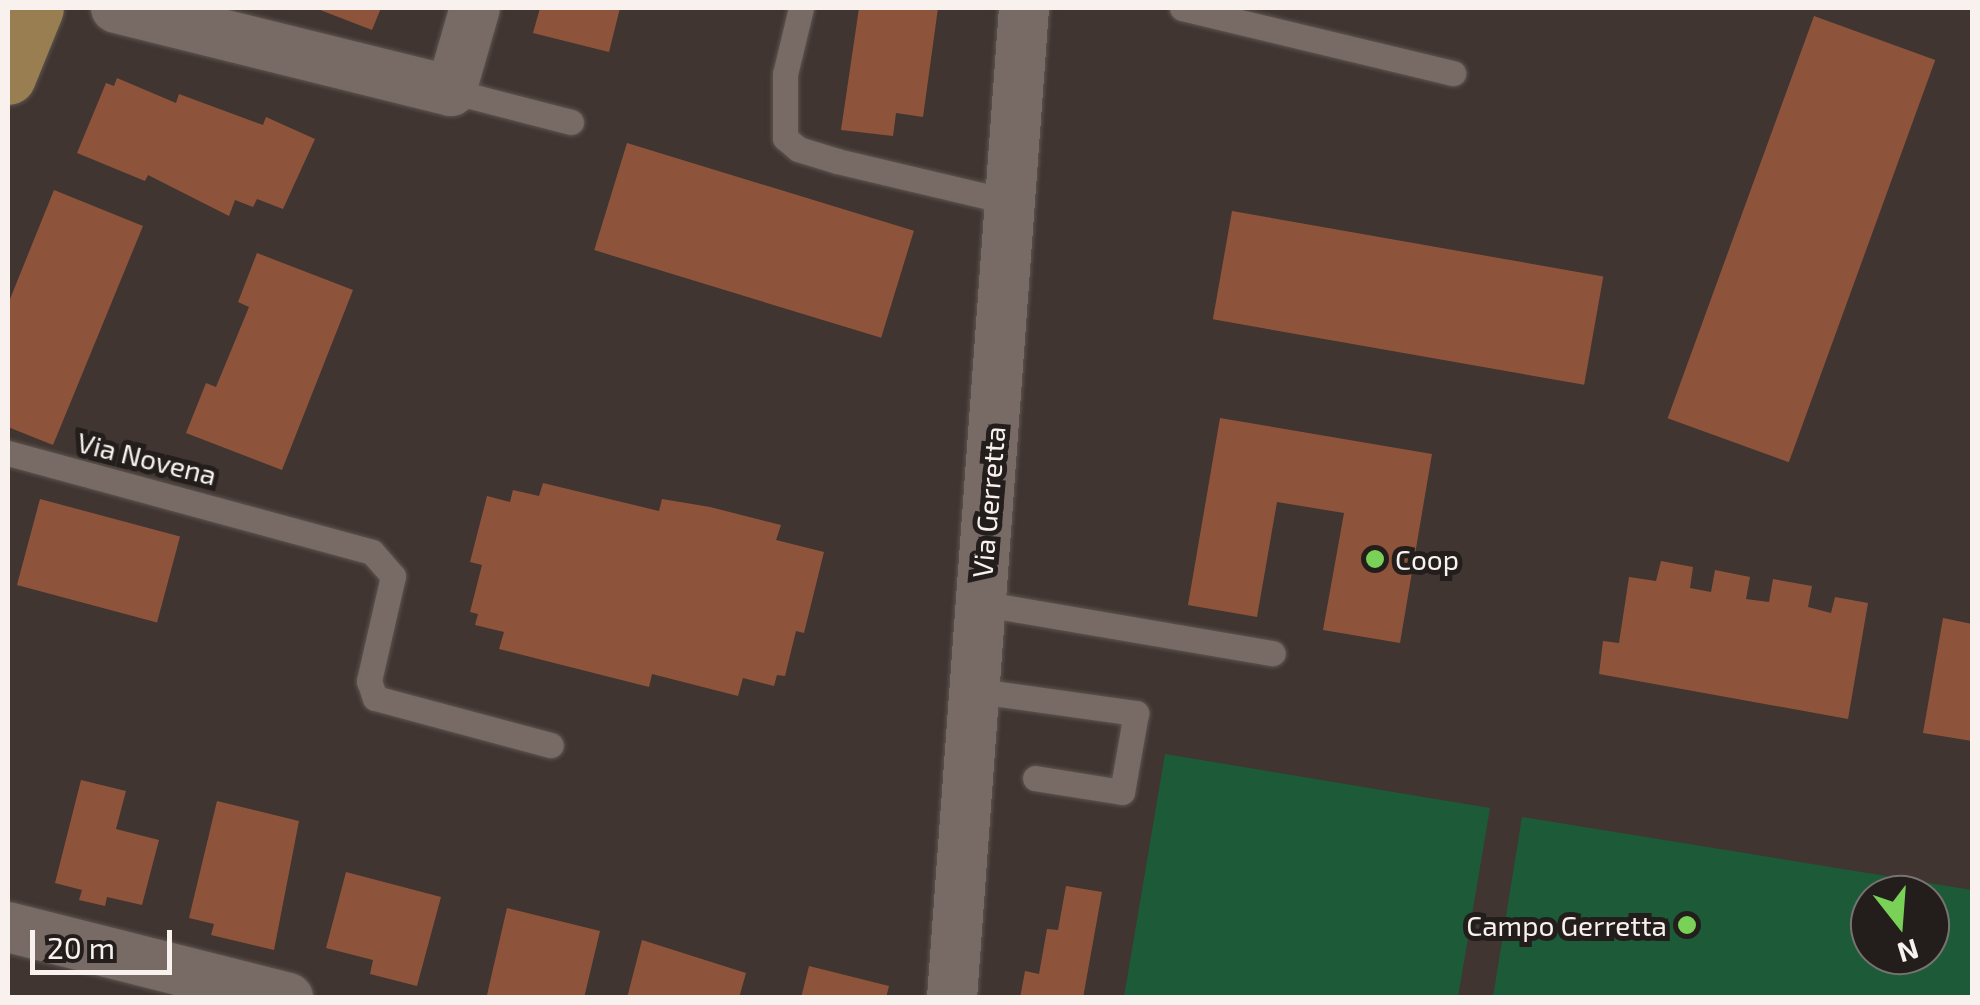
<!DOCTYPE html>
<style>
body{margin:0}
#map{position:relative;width:1980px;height:1005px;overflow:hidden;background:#403530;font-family:"Exo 2",sans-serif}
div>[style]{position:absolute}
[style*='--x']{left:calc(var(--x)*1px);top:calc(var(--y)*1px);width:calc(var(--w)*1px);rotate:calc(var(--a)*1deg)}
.green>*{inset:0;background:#1d5b38}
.building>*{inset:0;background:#8e543b;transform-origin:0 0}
.roads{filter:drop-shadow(0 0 2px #5d5450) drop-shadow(0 0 2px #5d5450)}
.service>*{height:25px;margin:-12.5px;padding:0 12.5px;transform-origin:12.5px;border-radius:12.5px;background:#786b66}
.minor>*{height:50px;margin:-25px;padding:0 25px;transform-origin:25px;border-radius:25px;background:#786b66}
.primary>*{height:55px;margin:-27.5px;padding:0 27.5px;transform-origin:27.5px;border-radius:27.5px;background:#987e50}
.dots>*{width:28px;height:28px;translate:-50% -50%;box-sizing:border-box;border:5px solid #231e1c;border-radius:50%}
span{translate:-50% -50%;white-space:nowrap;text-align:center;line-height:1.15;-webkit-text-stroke:10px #231e1c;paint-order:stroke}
.street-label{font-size:28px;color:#f8f1ee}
.poi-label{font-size:28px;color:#f8f1ee}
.left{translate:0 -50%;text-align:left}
.right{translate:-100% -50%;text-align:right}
.frame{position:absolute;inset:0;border:10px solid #f8f1ee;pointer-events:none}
.north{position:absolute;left:1850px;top:875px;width:100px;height:100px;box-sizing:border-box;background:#231e1c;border:2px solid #787270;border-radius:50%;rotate:163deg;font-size:28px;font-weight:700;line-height:40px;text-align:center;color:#f8f1ee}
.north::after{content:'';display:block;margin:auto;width:35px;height:45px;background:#79d157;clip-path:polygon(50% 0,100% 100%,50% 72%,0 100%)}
.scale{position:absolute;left:30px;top:930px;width:142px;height:45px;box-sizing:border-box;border:5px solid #f8f1ee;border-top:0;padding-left:12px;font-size:30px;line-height:35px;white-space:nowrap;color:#f8f1ee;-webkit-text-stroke:8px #231e1c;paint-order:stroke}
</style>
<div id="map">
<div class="green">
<div style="clip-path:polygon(1165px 754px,1490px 808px,1458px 997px,1124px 997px)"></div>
<div style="clip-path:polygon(evenodd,1522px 817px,1972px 890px,1972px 997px,1493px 997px,1522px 817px,1870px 895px,1930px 895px,1930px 955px,1870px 955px,1870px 895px)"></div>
</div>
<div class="building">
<div style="clip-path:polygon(315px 8px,381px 8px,372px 30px)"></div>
<div style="clip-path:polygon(540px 8px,620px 8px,609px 52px,533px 33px)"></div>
<div style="clip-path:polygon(859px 8px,938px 8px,923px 117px,896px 113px,893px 136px,841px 130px)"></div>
<div style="left:1814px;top:16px;width:129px;height:428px;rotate:20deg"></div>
<div style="clip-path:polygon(117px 78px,176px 103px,179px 94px,263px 125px,266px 117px,315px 139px,283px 209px,257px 199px,253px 207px,235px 200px,229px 216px,148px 175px,145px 181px,77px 153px,106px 83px,114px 86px)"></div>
<div style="left:627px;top:143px;width:300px;height:112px;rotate:17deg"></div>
<div style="clip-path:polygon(54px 190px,143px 226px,53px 445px,8px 427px,8px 304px)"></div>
<div style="left:1232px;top:211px;width:377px;height:110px;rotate:10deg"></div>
<div style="clip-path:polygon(257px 253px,353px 290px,282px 470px,186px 433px,206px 383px,216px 387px,249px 307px,238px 302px)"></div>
<div style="clip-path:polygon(1220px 418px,1432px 454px,1400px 643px,1323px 630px,1344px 513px,1277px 502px,1257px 617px,1188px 605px)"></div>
<div style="clip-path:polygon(543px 483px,659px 511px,662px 499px,710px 507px,781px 525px,776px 540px,824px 552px,804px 633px,796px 631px,785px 676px,777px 675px,774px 686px,743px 678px,738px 696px,652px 674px,649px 687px,499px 649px,504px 632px,475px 625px,478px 614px,470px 612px,482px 565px,470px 562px,487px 496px,510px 502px,513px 490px,539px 496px)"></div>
<div style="left:40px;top:499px;width:145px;height:89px;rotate:15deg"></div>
<div style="clip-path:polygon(1661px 561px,1693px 567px,1690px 588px,1711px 592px,1715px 570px,1750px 577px,1746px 599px,1769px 602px,1773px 579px,1812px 586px,1808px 607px,1831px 613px,1835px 597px,1868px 603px,1848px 719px,1599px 674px,1603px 641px,1619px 643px,1629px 577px,1656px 581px)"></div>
<div style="clip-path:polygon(1943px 618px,1972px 624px,1972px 741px,1923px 733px)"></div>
<div style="clip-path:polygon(81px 780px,126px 791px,116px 829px,159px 840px,142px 905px,107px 897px,105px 906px,79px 900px,82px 890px,55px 883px)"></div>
<div style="clip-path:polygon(217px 801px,299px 821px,274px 950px,211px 935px,214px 924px,189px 918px)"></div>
<div style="clip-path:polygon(346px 872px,441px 897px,417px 986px,370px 974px,373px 960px,326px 948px)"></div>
<div style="clip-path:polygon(1066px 886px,1102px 892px,1083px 998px,1020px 998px,1025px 971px,1039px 974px,1047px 929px,1058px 930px)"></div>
<div style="clip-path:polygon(507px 908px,600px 931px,584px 998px,487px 995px)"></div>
<div style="clip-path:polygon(642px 940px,746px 973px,739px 998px,627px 998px)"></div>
<div style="clip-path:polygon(809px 966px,889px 986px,886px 998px,801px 998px)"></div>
</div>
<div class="roads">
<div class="service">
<div style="--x:801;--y:8;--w:68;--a:103.6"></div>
<div style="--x:785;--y:74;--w:64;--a:90"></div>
<div style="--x:785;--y:138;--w:17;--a:40"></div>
<div style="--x:798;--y:149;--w:41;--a:17.1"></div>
<div style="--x:837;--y:161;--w:179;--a:13.3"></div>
<div style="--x:1182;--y:8;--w:279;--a:13.5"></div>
<div style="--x:451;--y:91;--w:124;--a:14.5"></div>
<div style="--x:8;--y:453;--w:377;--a:15.2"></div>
<div style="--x:372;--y:552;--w:32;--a:49"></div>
<div style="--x:393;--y:576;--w:108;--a:102.9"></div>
<div style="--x:369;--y:681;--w:18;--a:71"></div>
<div style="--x:375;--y:698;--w:182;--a:15"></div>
<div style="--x:979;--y:603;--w:298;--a:9.7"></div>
<div style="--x:972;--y:690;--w:166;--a:8"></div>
<div style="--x:1136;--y:713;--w:80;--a:100"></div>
<div style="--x:1122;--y:792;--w:88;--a:-170.9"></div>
</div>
<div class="minor">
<div style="--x:116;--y:8;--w:345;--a:13.9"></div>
<div style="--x:451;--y:91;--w:86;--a:-73.9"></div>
<div style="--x:8;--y:927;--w:289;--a:14.2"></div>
<div style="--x:952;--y:998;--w:993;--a:-85.84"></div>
</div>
<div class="primary">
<div style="--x:8;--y:77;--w:74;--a:-67.9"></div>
</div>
</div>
<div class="dots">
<div style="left:1375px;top:559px;background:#79d157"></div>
<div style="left:1687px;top:925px;background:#79d157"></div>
</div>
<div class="street-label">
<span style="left:147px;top:458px;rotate:14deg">Via Novena</span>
<span style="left:988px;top:502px;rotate:-85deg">Via Gerretta</span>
</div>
<div class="poi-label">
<span class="left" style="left:1395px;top:559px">Coop</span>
<span class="right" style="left:1667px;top:925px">Campo Gerretta</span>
</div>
<div class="frame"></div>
<div class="north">N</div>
<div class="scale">20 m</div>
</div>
